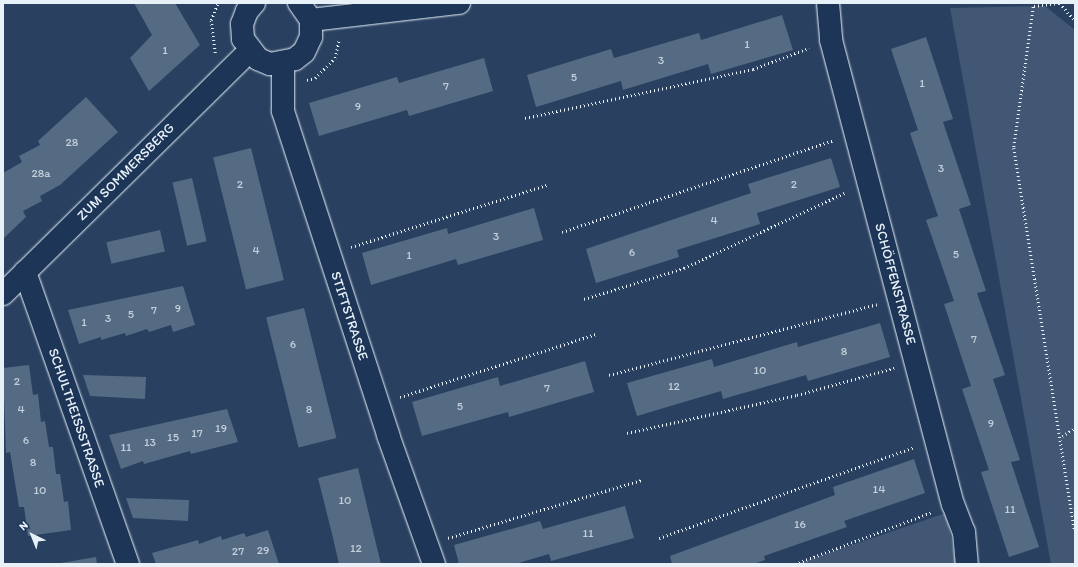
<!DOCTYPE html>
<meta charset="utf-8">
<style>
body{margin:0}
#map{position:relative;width:1078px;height:567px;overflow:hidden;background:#294061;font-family:Itim,sans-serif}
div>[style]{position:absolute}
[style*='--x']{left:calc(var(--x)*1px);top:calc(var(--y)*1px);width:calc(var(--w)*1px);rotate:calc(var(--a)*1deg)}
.green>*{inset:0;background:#415774}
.building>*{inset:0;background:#556a83;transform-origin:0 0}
.path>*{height:2.5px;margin-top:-1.25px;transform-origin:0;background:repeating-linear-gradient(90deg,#e8f1f8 0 1px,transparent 0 4px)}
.roads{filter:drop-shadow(0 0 1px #e8f1f8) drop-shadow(0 0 1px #e8f1f8)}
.minor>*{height:22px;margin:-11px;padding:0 11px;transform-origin:11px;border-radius:11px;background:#1d3557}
span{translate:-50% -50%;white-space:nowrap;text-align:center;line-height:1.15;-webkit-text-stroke:3px #1d3557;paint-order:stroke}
.number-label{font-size:12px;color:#c3cfdb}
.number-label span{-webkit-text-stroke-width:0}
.street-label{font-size:14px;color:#e8f1f8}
.frame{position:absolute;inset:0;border:4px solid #e8f1f8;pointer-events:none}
.north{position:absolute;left:12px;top:515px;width:40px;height:40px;-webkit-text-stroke:3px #1d3557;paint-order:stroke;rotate:317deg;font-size:11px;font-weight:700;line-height:16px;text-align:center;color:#e8f1f8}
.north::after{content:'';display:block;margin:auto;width:14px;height:18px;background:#e8f1f8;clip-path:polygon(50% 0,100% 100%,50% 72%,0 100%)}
</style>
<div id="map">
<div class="green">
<div style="clip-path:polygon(1045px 6px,1075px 30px,1075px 564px,1051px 564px,950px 8px)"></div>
<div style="clip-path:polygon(946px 513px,956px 564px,796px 564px)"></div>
</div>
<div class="building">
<div style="clip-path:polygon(134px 3px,175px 3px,200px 45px,149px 91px,130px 58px,152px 35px)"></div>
<div style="clip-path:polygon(782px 15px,793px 50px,711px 74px,708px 64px,623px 90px,621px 81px,536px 107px,527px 75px,611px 49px,614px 58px,699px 33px,701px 40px)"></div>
<div style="clip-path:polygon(926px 37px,953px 119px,943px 122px,971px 205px,959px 209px,986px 291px,977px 293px,1005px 375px,993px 379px,1020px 460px,1011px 462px,1039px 547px,1009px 557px,981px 472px,989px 470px,962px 389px,971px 386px,944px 304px,954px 301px,926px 220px,938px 216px,910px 133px,918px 130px,891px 49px)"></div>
<div style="clip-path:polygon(484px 58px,493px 91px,409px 116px,407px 110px,319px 136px,309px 103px,397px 77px,399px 83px)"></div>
<div style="clip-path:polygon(86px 97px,118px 132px,60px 185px,40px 196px,42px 201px,23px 211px,26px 217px,3px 239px,3px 173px,22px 162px,19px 156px,40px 145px,38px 141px)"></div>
<div style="left:251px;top:148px;width:136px;height:39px;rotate:76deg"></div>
<div style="clip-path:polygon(831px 158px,840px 187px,757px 213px,760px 224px,677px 250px,679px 257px,596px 283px,586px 249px,751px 193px,748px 184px)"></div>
<div style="left:192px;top:178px;width:65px;height:20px;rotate:77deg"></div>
<div style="clip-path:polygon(534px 208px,543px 240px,458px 265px,456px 259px,371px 285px,362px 253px,447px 228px,448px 234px)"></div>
<div style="left:160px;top:230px;width:22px;height:55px;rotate:77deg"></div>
<div style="clip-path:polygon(183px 286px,195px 325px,173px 332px,171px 325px,149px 332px,147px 329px,126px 336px,125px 333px,101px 340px,101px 337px,79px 344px,68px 310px)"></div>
<div style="left:304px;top:308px;width:134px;height:39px;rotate:76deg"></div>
<div style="clip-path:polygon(880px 323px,890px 357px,808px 381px,806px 375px,723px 399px,721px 391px,637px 416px,627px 383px,712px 359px,714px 367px,797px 342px,798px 347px)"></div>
<div style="clip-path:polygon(585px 361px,594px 392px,509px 417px,508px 412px,422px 436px,412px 402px,498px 377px,500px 386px)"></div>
<div style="clip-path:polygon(29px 365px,33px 395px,38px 394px,41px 422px,45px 421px,49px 447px,53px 447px,56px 474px,60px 474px,64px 502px,68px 501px,71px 530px,28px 536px,24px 507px,19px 507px,10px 452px,6px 453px,3px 368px)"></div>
<div style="clip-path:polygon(83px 375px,146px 377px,145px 399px,90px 396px)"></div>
<div style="clip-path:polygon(227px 409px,238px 442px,191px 454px,190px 451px,144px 464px,143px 461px,121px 469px,109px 435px)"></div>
<div style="clip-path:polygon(914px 459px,925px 493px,844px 521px,847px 527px,764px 556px,765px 560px,754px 564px,672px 564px,670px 556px,835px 495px,833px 487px)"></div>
<div style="clip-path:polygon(358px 468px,371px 523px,381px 564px,339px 564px,332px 534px,318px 478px)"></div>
<div style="clip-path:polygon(126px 498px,189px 500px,188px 521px,133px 518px)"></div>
<div style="clip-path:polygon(625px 506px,634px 538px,551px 561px,549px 554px,515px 564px,459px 564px,454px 545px,540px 521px,543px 529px)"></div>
<div style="clip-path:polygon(268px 530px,279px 564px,156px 564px,152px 553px,198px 540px,199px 544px,221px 536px,222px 540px,244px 533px,246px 537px)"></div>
<div style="clip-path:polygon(96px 557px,97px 564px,61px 564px,61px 563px)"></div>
</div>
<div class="path">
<div style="--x:1034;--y:3;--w:146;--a:97.9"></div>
<div style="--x:1014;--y:148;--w:388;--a:81"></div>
<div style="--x:1034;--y:6;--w:26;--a:-7"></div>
<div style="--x:1060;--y:3;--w:23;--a:50"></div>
<div style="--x:215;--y:53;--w:33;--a:-97"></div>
<div style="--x:211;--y:20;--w:18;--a:-68"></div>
<div style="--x:307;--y:80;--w:8;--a:-14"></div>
<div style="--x:315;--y:78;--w:28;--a:-45"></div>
<div style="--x:335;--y:58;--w:19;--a:-78"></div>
<div style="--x:525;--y:118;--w:233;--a:-12.1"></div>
<div style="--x:753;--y:69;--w:60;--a:-20.6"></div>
<div style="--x:562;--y:232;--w:287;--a:-18.7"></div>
<div style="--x:351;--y:247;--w:206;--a:-17.6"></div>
<div style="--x:584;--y:299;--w:105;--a:-17.2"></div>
<div style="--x:684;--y:268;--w:179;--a:-25.1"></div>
<div style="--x:609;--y:375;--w:277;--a:-14.8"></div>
<div style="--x:400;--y:397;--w:206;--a:-17.8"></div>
<div style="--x:627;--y:433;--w:174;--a:-12.6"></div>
<div style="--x:797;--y:395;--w:101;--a:-15.6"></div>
<div style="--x:1062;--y:436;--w:15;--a:-32"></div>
<div style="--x:448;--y:538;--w:202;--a:-16.7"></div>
<div style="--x:659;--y:538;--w:271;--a:-19.6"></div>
<div style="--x:795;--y:564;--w:147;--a:-20.8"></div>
</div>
<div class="roads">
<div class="minor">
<div style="--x:254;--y:3;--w:11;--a:131"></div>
<div style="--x:247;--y:11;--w:14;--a:111"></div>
<div style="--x:242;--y:24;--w:15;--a:86"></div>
<div style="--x:243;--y:39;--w:25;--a:53"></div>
<div style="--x:258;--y:59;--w:13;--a:23"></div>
<div style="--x:270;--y:64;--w:25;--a:-11"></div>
<div style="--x:295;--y:59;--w:11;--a:-38"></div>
<div style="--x:304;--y:52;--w:17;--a:-65"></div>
<div style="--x:311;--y:37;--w:17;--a:-90"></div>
<div style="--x:311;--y:20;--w:21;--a:-125"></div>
<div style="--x:828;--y:3;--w:37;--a:85"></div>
<div style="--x:831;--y:40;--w:480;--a:75.3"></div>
<div style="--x:953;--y:504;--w:30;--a:69"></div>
<div style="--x:964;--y:532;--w:32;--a:85"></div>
<div style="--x:311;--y:20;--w:149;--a:-6.6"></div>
<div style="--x:283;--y:64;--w:47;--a:90"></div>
<div style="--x:283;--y:111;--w:341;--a:72"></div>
<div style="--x:388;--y:435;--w:137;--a:70.4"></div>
<div style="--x:25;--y:272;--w:310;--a:70.6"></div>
<div style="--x:3;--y:294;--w:346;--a:-44.6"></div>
</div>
</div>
<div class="number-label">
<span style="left:747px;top:45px">1</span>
<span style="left:165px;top:51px">1</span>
<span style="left:661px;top:61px">3</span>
<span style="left:574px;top:78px">5</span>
<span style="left:922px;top:84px">1</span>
<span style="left:446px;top:87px">7</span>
<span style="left:358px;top:107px">9</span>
<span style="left:72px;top:143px">28</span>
<span style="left:941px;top:169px">3</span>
<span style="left:41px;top:174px">28a</span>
<span style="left:240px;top:185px">2</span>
<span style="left:794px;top:185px">2</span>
<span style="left:714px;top:221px">4</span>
<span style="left:496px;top:237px">3</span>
<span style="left:256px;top:251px">4</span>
<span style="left:632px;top:253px">6</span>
<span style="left:956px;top:255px">5</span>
<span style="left:409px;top:256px">1</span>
<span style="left:178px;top:309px">9</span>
<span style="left:154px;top:311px">7</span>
<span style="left:131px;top:315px">5</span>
<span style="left:108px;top:319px">3</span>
<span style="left:84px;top:323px">1</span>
<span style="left:974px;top:340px">7</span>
<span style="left:293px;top:345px">6</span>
<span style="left:844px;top:352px">8</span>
<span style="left:760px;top:371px">10</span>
<span style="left:17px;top:382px">2</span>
<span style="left:674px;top:387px">12</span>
<span style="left:547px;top:389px">7</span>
<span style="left:460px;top:407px">5</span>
<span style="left:21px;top:410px">4</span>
<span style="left:309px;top:410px">8</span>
<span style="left:991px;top:424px">9</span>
<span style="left:221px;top:429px">19</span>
<span style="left:197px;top:434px">17</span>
<span style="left:173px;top:438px">15</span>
<span style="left:26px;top:441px">6</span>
<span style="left:150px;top:443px">13</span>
<span style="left:126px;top:448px">11</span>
<span style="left:33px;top:463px">8</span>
<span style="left:879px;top:490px">14</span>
<span style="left:40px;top:491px">10</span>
<span style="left:345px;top:501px">10</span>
<span style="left:1010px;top:510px">11</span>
<span style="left:800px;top:525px">16</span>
<span style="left:588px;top:534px">11</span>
<span style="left:356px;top:549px">12</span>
<span style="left:263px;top:551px">29</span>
<span style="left:238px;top:552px">27</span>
</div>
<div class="street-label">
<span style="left:126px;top:172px;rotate:-45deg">ZUM SOMMERSBERG</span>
<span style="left:895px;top:284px;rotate:75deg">SCHÖFFENSTRASSE</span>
<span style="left:349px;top:316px;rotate:72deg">STIFTSTRASSE</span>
<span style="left:76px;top:418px;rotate:71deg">SCHULTHEISSSTRASSE</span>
</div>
<div class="frame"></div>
<div class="north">N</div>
</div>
